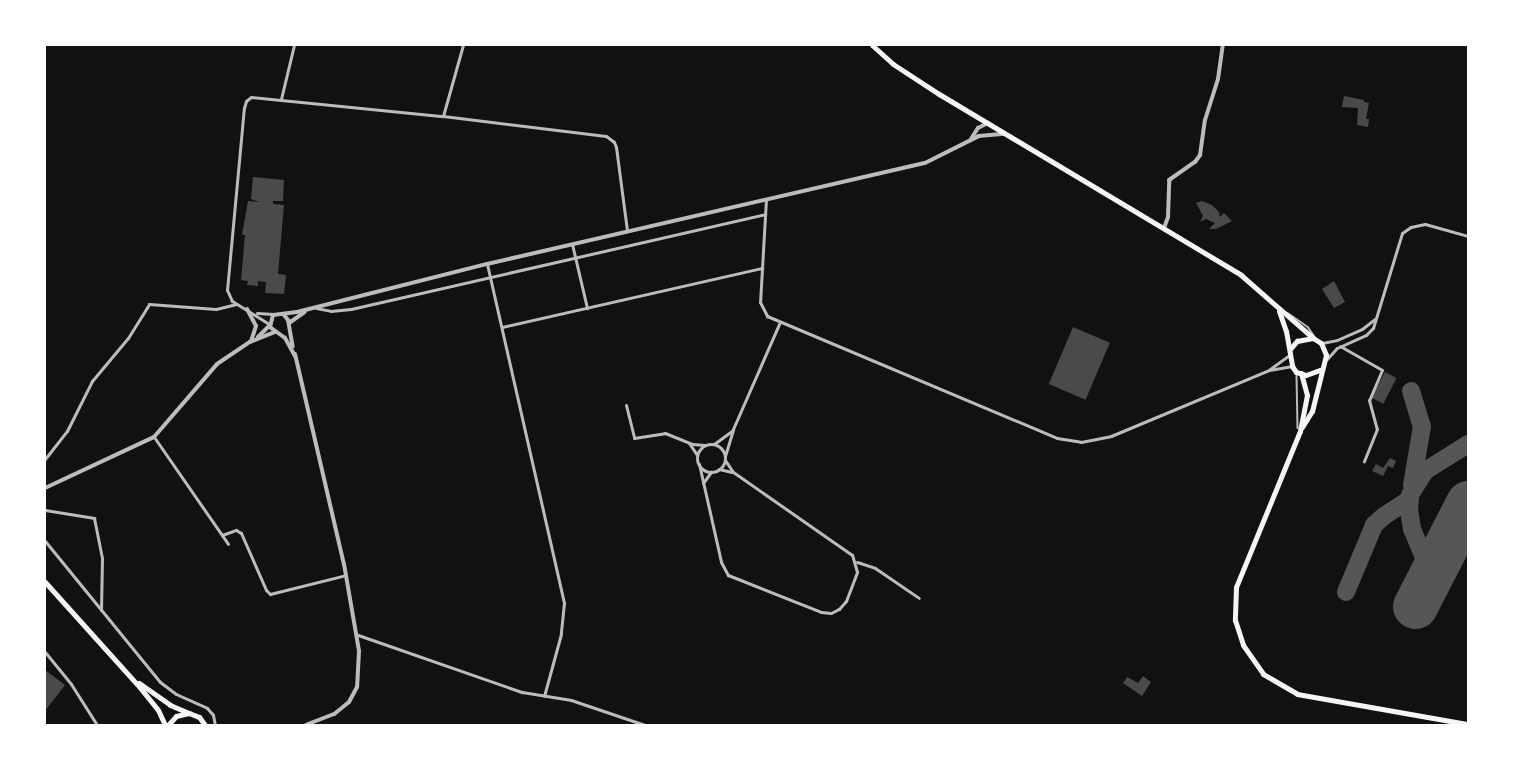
<!DOCTYPE html>
<style>
body{margin:0}
#map{position:relative;width:1513px;height:770px;overflow:hidden;background:#111;font-family:Signika,sans-serif}
div>[style]{position:absolute}
[style*='--x']{left:calc(var(--x)*1px);top:calc(var(--y)*1px);width:calc(var(--w)*1px);rotate:calc(var(--a)*1deg)}
.taxiway>*{height:18px;margin:-9px;padding:0 9px;transform-origin:9px;border-radius:9px;background:#565656}
.runway>*{height:45px;margin:-22.5px;padding:0 22.5px;transform-origin:22.5px;border-radius:22.5px;background:#565656}
.building>*{inset:0;background:#4a4a4a;transform-origin:0 0}
.service>*{height:1.5px;margin:-0.75px;padding:0 0.75px;transform-origin:0.75px;border-radius:0.75px;background:#bcbcbc}
.minor>*{height:3px;margin:-1.5px;padding:0 1.5px;transform-origin:1.5px;border-radius:1.5px;background:#bcbcbc}
.minor>.ring{margin:-1.5px;padding:0;box-sizing:content-box;background:none;border:3px solid #bcbcbc;border-radius:50%}
.tertiary>*{height:4px;margin:-2px;padding:0 2px;transform-origin:2px;border-radius:2px;background:#bcbcbc}
.primary>*{height:5px;margin:-2.5px;padding:0 2.5px;transform-origin:2.5px;border-radius:2.5px;background:#f5f5f5}
span{translate:-50% -50%;white-space:nowrap;text-align:center;line-height:1.15;-webkit-text-stroke:4.5px #fff;paint-order:stroke}
.frame{position:absolute;inset:0;border:46px solid #fff;pointer-events:none}
</style>
<div id="map">
<div class="taxiway">
<div style="--x:1411;--y:391;--w:37;--a:73"></div>
<div style="--x:1422;--y:426;--w:60;--a:99.6"></div>
<div style="--x:1431;--y:574;--w:49;--a:-112.9"></div>
<div style="--x:1412;--y:529;--w:18;--a:-99"></div>
<div style="--x:1409;--y:511;--w:16;--a:-86"></div>
<div style="--x:1410;--y:495;--w:28;--a:-58"></div>
<div style="--x:1425;--y:471;--w:51;--a:-32.1"></div>
<div style="--x:1346;--y:592;--w:73;--a:-67.3"></div>
<div style="--x:1374;--y:525;--w:13;--a:-42"></div>
<div style="--x:1384;--y:516;--w:30;--a:-33"></div>
</div>
<div class="runway">
<div style="--x:1415;--y:606;--w:116;--a:-62.8"></div>
</div>
<div class="building">
<div style="clip-path:polygon(1344px 96px,1364px 100px,1364px 102px,1369px 103px,1366px 119px,1369px 119px,1368px 127px,1357px 125px,1358px 108px,1342px 107px)"></div>
<div style="clip-path:polygon(253px 177px,284px 180px,283px 201px,273px 201px,273px 204px,284px 205px,278px 274px,286px 275px,284px 294px,265px 293px,266px 282px,258px 281px,258px 286px,247px 285px,248px 281px,241px 280px,245px 235px,242px 235px,248px 201px,260px 202px,251px 199px)"></div>
<div style="clip-path:polygon(1202px 201px,1212px 205px,1219px 212px,1220px 217px,1224px 213px,1232px 221px,1216px 229px,1209px 229px,1215px 223px,1206px 219px,1200px 222px,1203px 216px,1196px 203px)"></div>
<div style="clip-path:polygon(1334px 281px,1345px 302px,1334px 308px,1322px 289px)"></div>
<div style="left:1073px;top:327px;width:40px;height:62px;rotate:23deg"></div>
<div style="left:1385px;top:372px;width:13px;height:29px;rotate:27deg"></div>
<div style="clip-path:polygon(1390px 458px,1396px 461px,1393px 468px,1388px 466px,1383px 476px,1372px 471px,1376px 464px,1383px 468px)"></div>
<div style="clip-path:polygon(45px 670px,65px 685px,45px 711px)"></div>
<div style="clip-path:polygon(1143px 676px,1151px 682px,1142px 696px,1123px 683px,1127px 677px,1138px 683px)"></div>
</div>
<div class="service">
<div style="--x:1288;--y:313;--w:24;--a:35"></div>
<div style="--x:1308;--y:327;--w:12;--a:55"></div>
<div style="--x:1297;--y:376;--w:52;--a:88.9"></div>
</div>
<div class="minor">
<div style="--x:281;--y:99;--w:56;--a:-76.5"></div>
<div style="--x:443;--y:116;--w:74;--a:-74.3"></div>
<div style="--x:766;--y:199;--w:103;--a:93.3"></div>
<div style="--x:760;--y:302;--w:16;--a:63"></div>
<div style="--x:767;--y:316;--w:315;--a:22.8"></div>
<div style="--x:1057;--y:438;--w:24;--a:9"></div>
<div style="--x:1081;--y:442;--w:31;--a:-11"></div>
<div style="--x:1111;--y:436;--w:171;--a:-22.7"></div>
<div style="--x:1269;--y:370;--w:22;--a:-10"></div>
<div style="--x:572;--y:244;--w:66;--a:76.8"></div>
<div style="--x:487;--y:264;--w:348;--a:77.2"></div>
<div style="--x:564;--y:603;--w:31;--a:96"></div>
<div style="--x:561;--y:634;--w:64;--a:105.3"></div>
<div style="--x:316;--y:308;--w:15;--a:11"></div>
<div style="--x:331;--y:311;--w:20;--a:-6"></div>
<div style="--x:351;--y:309;--w:425;--a:-12.9"></div>
<div style="--x:257;--y:313;--w:17;--a:3"></div>
<div style="--x:269;--y:324;--w:44;--a:-148.1"></div>
<div style="--x:232;--y:301;--w:12;--a:-114"></div>
<div style="--x:227;--y:290;--w:183;--a:-84.7"></div>
<div style="--x:244;--y:108;--w:7;--a:-74"></div>
<div style="--x:246;--y:101;--w:6;--a:-39"></div>
<div style="--x:251;--y:97;--w:193;--a:5.7"></div>
<div style="--x:443;--y:116;--w:164;--a:7"></div>
<div style="--x:606;--y:136;--w:10;--a:37"></div>
<div style="--x:614;--y:142;--w:5;--a:68"></div>
<div style="--x:616;--y:147;--w:85;--a:82.5"></div>
<div style="--x:502;--y:327;--w:267;--a:-12.8"></div>
<div style="--x:1322;--y:343;--w:15;--a:-11"></div>
<div style="--x:1337;--y:340;--w:27;--a:-24"></div>
<div style="--x:1362;--y:329;--w:16;--a:-38"></div>
<div style="--x:1340;--y:346;--w:48;--a:29.7"></div>
<div style="--x:1382;--y:370;--w:33;--a:113"></div>
<div style="--x:1369;--y:400;--w:30;--a:75"></div>
<div style="--x:1377;--y:429;--w:35;--a:112"></div>
<div style="--x:1327;--y:359;--w:15;--a:-48"></div>
<div style="--x:1337;--y:348;--w:32;--a:-24"></div>
<div style="--x:1366;--y:335;--w:10;--a:-45"></div>
<div style="--x:1373;--y:328;--w:99;--a:-73"></div>
<div style="--x:1402;--y:233;--w:11;--a:-34"></div>
<div style="--x:1411;--y:227;--w:14;--a:-12"></div>
<div style="--x:1425;--y:224;--w:45;--a:15.6"></div>
<div style="--x:1270;--y:369;--w:24;--a:-36"></div>
<div style="--x:626;--y:405;--w:34;--a:76"></div>
<div style="--x:634;--y:438;--w:31;--a:-9"></div>
<div style="--x:665;--y:433;--w:29;--a:22"></div>
<div style="--x:692;--y:444;--w:13;--a:4"></div>
<div style="--x:154;--y:437;--w:130;--a:55.3"></div>
<div style="--x:689;--y:443;--w:14;--a:56"></div>
<div style="--x:714;--y:444;--w:22;--a:-36"></div>
<div class="ring" style="left:697px;top:444px;width:25px;height:25px"></div>
<div style="--x:725;--y:456;--w:28;--a:-73"></div>
<div style="--x:733;--y:429;--w:115;--a:-66.3"></div>
<div style="--x:45;--y:459;--w:36;--a:-52"></div>
<div style="--x:67;--y:431;--w:56;--a:-63.4"></div>
<div style="--x:92;--y:381;--w:56;--a:-50.1"></div>
<div style="--x:128;--y:338;--w:40;--a:-58"></div>
<div style="--x:149;--y:304;--w:67;--a:4.3"></div>
<div style="--x:216;--y:309;--w:21;--a:-14"></div>
<div style="--x:699;--y:464;--w:100;--a:77.3"></div>
<div style="--x:721;--y:562;--w:15;--a:62"></div>
<div style="--x:728;--y:575;--w:100;--a:21.7"></div>
<div style="--x:821;--y:612;--w:10;--a:6"></div>
<div style="--x:831;--y:613;--w:9;--a:-27"></div>
<div style="--x:839;--y:609;--w:11;--a:-49"></div>
<div style="--x:846;--y:601;--w:31;--a:-69"></div>
<div style="--x:857;--y:572;--w:18;--a:-106"></div>
<div style="--x:852;--y:555;--w:145;--a:-145.1"></div>
<div style="--x:733;--y:472;--w:14;--a:-124"></div>
<div style="--x:719;--y:469;--w:13;--a:13"></div>
<div style="--x:703;--y:483;--w:14;--a:-54"></div>
<div style="--x:45;--y:510;--w:50;--a:9.3"></div>
<div style="--x:94;--y:518;--w:41;--a:78.7"></div>
<div style="--x:102;--y:558;--w:52;--a:91.1"></div>
<div style="--x:222;--y:535;--w:15;--a:-20"></div>
<div style="--x:236;--y:530;--w:6;--a:31"></div>
<div style="--x:241;--y:533;--w:62;--a:66.3"></div>
<div style="--x:266;--y:590;--w:6;--a:45"></div>
<div style="--x:270;--y:594;--w:78;--a:-14"></div>
<div style="--x:45;--y:541;--w:182;--a:50.8"></div>
<div style="--x:160;--y:682;--w:20;--a:37"></div>
<div style="--x:176;--y:694;--w:34;--a:24"></div>
<div style="--x:207;--y:708;--w:9;--a:49"></div>
<div style="--x:213;--y:715;--w:10;--a:79"></div>
<div style="--x:857;--y:562;--w:19;--a:18"></div>
<div style="--x:875;--y:568;--w:53;--a:34.3"></div>
<div style="--x:358;--y:635;--w:174;--a:19.2"></div>
<div style="--x:522;--y:692;--w:50;--a:9.3"></div>
<div style="--x:571;--y:700;--w:78;--a:18.7"></div>
<div style="--x:45;--y:652;--w:41;--a:50.9"></div>
<div style="--x:71;--y:684;--w:49;--a:57.6"></div>
</div>
<div class="tertiary">
<div style="--x:971;--y:139;--w:13;--a:-58"></div>
<div style="--x:978;--y:128;--w:11;--a:-27"></div>
<div style="--x:1164;--y:228;--w:12;--a:-70"></div>
<div style="--x:1168;--y:217;--w:37;--a:-88"></div>
<div style="--x:1169;--y:180;--w:32;--a:-35"></div>
<div style="--x:1195;--y:162;--w:9;--a:-54"></div>
<div style="--x:1200;--y:155;--w:35;--a:-82"></div>
<div style="--x:1205;--y:120;--w:43;--a:-72.4"></div>
<div style="--x:1218;--y:79;--w:34;--a:-82"></div>
<div style="--x:247;--y:309;--w:19;--a:62"></div>
<div style="--x:256;--y:326;--w:16;--a:108"></div>
<div style="--x:284;--y:315;--w:6;--a:51"></div>
<div style="--x:288;--y:320;--w:27;--a:80"></div>
<div style="--x:289;--y:323;--w:19;--a:-35"></div>
<div style="--x:258;--y:337;--w:17;--a:-45"></div>
<div style="--x:295;--y:354;--w:216;--a:76.9"></div>
<div style="--x:344;--y:564;--w:88;--a:80.2"></div>
<div style="--x:359;--y:651;--w:36;--a:93"></div>
<div style="--x:357;--y:687;--w:17;--a:118"></div>
<div style="--x:349;--y:702;--w:19;--a:141"></div>
<div style="--x:334;--y:714;--w:30;--a:159"></div>
<div style="--x:295;--y:356;--w:21;--a:-119"></div>
<div style="--x:285;--y:338;--w:19;--a:-144"></div>
<div style="--x:270;--y:327;--w:12;--a:-76"></div>
<div style="--x:273;--y:315;--w:24;--a:-7"></div>
<div style="--x:297;--y:312;--w:196;--a:-14.2"></div>
<div style="--x:487;--y:264;--w:449;--a:-13"></div>
<div style="--x:925;--y:163;--w:60;--a:-26.6"></div>
<div style="--x:979;--y:136;--w:25;--a:-5"></div>
<div style="--x:45;--y:488;--w:120;--a:-25.1"></div>
<div style="--x:154;--y:437;--w:96;--a:-49.2"></div>
<div style="--x:217;--y:364;--w:40;--a:-34"></div>
<div style="--x:250;--y:342;--w:27;--a:-22"></div>
</div>
<div class="primary">
<div style="--x:872;--y:45;--w:28;--a:42"></div>
<div style="--x:893;--y:64;--w:55;--a:33.1"></div>
<div style="--x:939;--y:94;--w:352;--a:30.9"></div>
<div style="--x:1241;--y:275;--w:96;--a:41.2"></div>
<div style="--x:1279;--y:311;--w:21;--a:71"></div>
<div style="--x:1286;--y:331;--w:36;--a:80"></div>
<div style="--x:1292;--y:366;--w:7;--a:56"></div>
<div style="--x:1296;--y:372;--w:10;--a:17"></div>
<div style="--x:1306;--y:375;--w:15;--a:-20"></div>
<div style="--x:1290;--y:349;--w:11;--a:-49"></div>
<div style="--x:1297;--y:341;--w:16;--a:-11"></div>
<div style="--x:1313;--y:338;--w:9;--a:32"></div>
<div style="--x:1321;--y:343;--w:13;--a:67"></div>
<div style="--x:1326;--y:355;--w:58;--a:104"></div>
<div style="--x:1312;--y:411;--w:19;--a:122"></div>
<div style="--x:1301;--y:373;--w:23;--a:75"></div>
<div style="--x:1307;--y:395;--w:37;--a:101"></div>
<div style="--x:1300;--y:431;--w:169;--a:112.3"></div>
<div style="--x:1236;--y:587;--w:33;--a:92"></div>
<div style="--x:1235;--y:620;--w:26;--a:72"></div>
<div style="--x:1243;--y:645;--w:35;--a:55"></div>
<div style="--x:1263;--y:674;--w:39;--a:30"></div>
<div style="--x:1297;--y:694;--w:174;--a:10"></div>
<div style="--x:45;--y:582;--w:137;--a:48"></div>
<div style="--x:137;--y:684;--w:33;--a:51"></div>
<div style="--x:158;--y:710;--w:17;--a:65"></div>
<div style="--x:139;--y:683;--w:38;--a:35"></div>
<div style="--x:170;--y:705;--w:21;--a:23"></div>
<div style="--x:168;--y:725;--w:12;--a:-48"></div>
<div style="--x:176;--y:716;--w:13;--a:-13"></div>
<div style="--x:189;--y:713;--w:11;--a:22"></div>
<div style="--x:199;--y:717;--w:10;--a:53"></div>
</div>
<div class="frame"></div>
</div>
